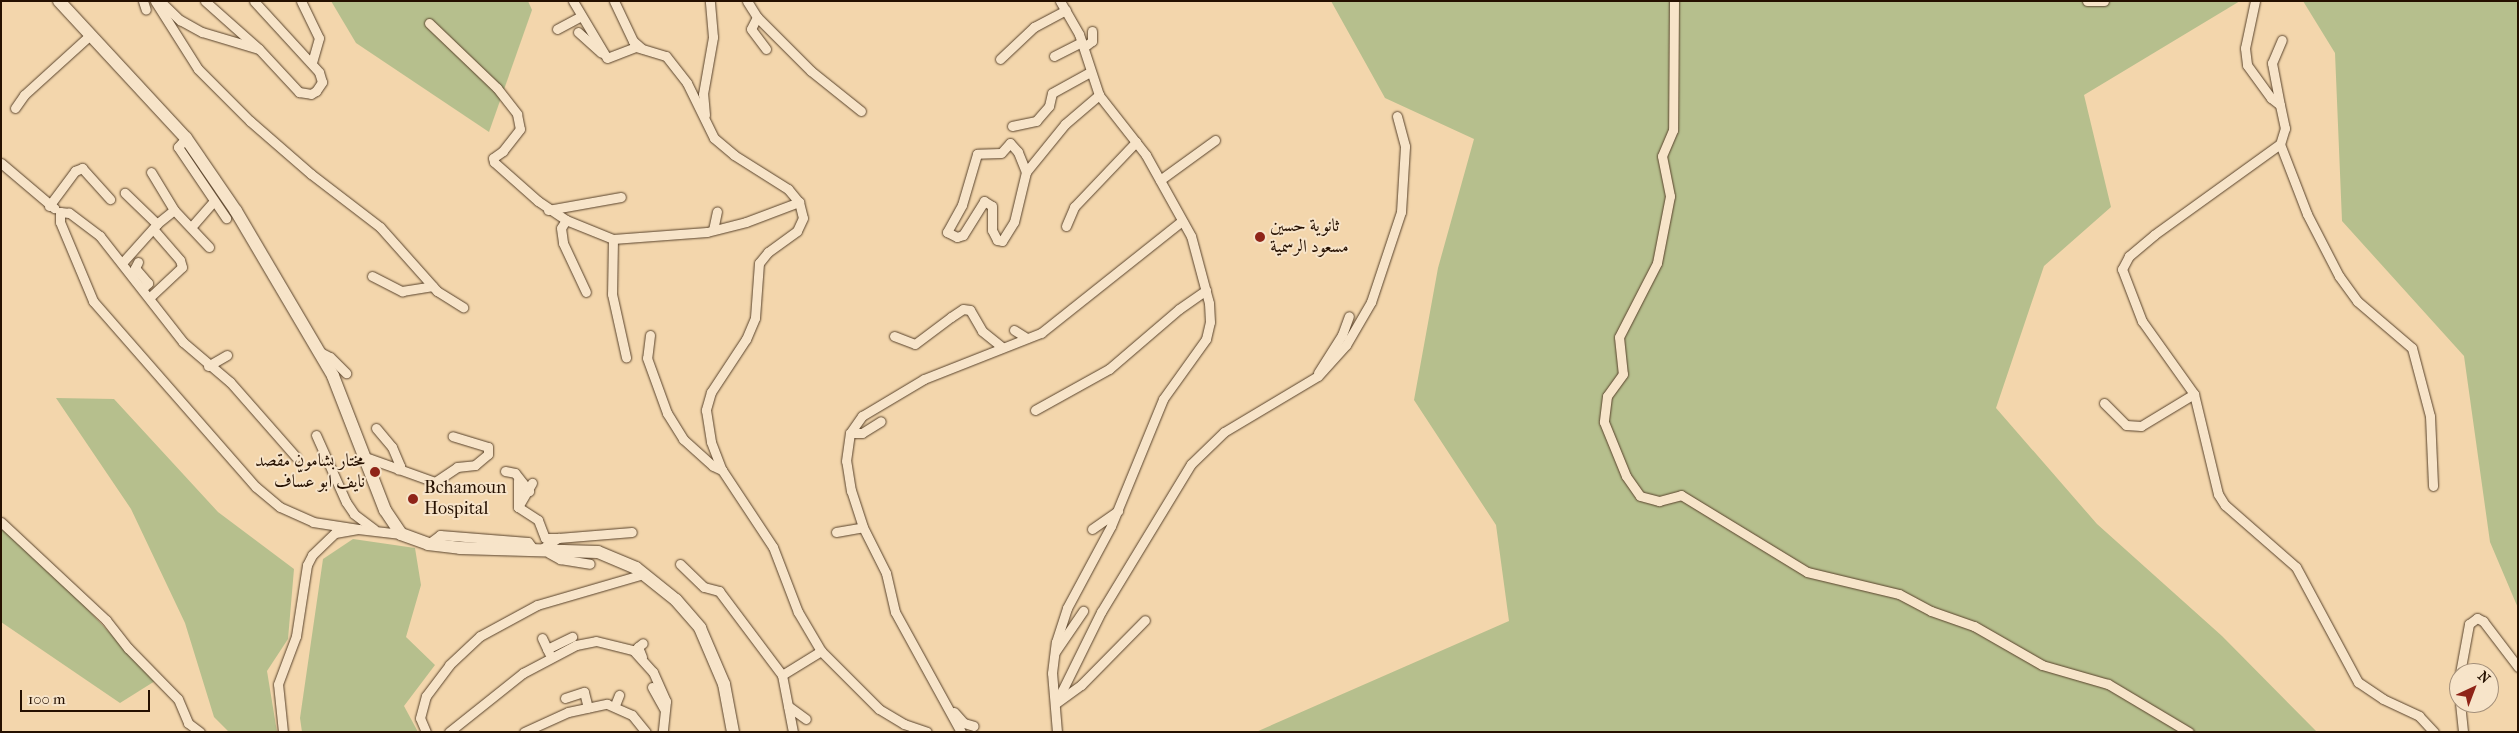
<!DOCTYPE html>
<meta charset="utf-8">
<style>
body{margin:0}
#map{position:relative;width:2519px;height:733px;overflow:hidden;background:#f3d6ac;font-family:"IM FELL French Canon",Amiri,serif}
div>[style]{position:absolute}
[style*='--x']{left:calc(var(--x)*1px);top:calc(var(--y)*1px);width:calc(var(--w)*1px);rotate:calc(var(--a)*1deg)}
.green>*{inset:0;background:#b6bf8d}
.roads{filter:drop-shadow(0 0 1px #58422b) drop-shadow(0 0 1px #58422b)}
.street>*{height:9px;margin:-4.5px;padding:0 4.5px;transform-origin:4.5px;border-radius:4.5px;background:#f7e4c9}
.secondary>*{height:12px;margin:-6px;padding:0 6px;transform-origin:6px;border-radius:6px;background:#f7e4c9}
.dots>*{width:14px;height:14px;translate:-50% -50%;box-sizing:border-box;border:2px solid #f7e4c9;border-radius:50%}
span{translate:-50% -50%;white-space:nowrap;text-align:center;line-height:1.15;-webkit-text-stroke:4px #f7e4c9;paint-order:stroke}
.poi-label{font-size:18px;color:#251000}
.left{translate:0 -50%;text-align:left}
.right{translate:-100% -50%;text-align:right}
.frame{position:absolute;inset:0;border:2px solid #251000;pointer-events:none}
.north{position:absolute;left:2449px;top:663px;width:50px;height:50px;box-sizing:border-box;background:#f7e4c9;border:1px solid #a38f79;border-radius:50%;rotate:43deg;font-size:14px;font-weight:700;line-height:20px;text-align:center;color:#251000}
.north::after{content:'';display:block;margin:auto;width:18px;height:22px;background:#8f2418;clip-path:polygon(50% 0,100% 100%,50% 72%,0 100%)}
.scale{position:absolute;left:20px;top:690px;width:130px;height:22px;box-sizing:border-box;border:2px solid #251000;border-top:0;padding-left:6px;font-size:15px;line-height:18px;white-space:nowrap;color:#251000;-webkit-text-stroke:4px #f7e4c9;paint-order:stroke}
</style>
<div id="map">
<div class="green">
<div style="clip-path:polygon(331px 1px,528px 1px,532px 10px,489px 132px,356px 43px)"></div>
<div style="clip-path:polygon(1331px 1px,2240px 1px,2084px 95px,2111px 207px,2044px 266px,1996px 408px,2097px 524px,2222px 636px,2317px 732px,1256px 732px,1509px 621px,1496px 525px,1414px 400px,1438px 268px,1474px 139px,1385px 98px)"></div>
<div style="clip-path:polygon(2303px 1px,2518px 1px,2518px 608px,2490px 542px,2464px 356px,2342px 221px,2335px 53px)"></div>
<div style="clip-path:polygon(56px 398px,114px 399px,218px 512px,294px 569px,288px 639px,267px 671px,277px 732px,229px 732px,214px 717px,185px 623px,131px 509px)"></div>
<div style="clip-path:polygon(1px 517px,155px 681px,120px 703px,1px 622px)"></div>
<div style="clip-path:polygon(353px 539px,415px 548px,421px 585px,406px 637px,435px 665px,404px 706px,418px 732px,302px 732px,300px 718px,323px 559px)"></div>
</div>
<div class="roads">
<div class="street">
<div style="--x:143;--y:1;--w:9;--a:72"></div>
<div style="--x:155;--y:1;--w:80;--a:57.7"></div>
<div style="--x:198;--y:69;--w:74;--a:45"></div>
<div style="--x:250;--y:121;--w:81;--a:41"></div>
<div style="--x:311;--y:174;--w:87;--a:37.5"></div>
<div style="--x:380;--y:227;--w:86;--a:48.3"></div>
<div style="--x:437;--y:291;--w:31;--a:32"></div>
<div style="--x:160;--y:1;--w:28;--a:44"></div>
<div style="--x:180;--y:20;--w:25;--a:29"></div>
<div style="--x:202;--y:32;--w:59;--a:16.6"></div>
<div style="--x:205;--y:1;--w:72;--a:41.6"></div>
<div style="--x:259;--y:49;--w:59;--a:47.1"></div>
<div style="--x:299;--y:92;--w:12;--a:9"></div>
<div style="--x:311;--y:94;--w:6;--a:-31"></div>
<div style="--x:316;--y:91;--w:11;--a:-56"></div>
<div style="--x:322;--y:82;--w:10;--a:-107"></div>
<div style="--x:319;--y:72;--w:96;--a:-132.5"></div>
<div style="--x:301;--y:1;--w:41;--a:64.1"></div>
<div style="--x:319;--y:38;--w:26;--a:106"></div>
<div style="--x:573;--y:1;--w:66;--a:59.2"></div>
<div style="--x:607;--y:58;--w:31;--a:-21"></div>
<div style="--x:636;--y:47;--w:31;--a:17"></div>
<div style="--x:666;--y:56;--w:34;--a:52"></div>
<div style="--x:687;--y:83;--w:61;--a:63.9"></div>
<div style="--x:714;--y:138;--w:26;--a:40"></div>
<div style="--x:734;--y:155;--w:64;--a:32.2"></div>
<div style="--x:788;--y:189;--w:17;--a:50"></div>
<div style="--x:799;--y:202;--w:16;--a:76"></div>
<div style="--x:803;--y:218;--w:14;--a:115"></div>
<div style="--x:797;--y:231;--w:36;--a:144"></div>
<div style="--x:768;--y:252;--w:14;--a:129"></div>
<div style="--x:759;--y:263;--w:55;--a:94.2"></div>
<div style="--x:755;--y:318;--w:23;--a:113"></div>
<div style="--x:746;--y:339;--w:64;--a:123.4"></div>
<div style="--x:711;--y:392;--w:19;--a:106"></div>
<div style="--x:706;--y:410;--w:32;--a:81"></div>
<div style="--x:711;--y:442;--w:30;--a:69"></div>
<div style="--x:722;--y:470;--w:92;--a:56.5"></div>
<div style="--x:773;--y:547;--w:70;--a:69"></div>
<div style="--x:798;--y:612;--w:45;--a:59.5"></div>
<div style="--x:614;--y:1;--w:44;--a:64.6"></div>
<div style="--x:633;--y:41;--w:11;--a:41"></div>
<div style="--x:747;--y:1;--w:19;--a:58"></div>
<div style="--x:757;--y:17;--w:76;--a:45"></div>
<div style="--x:811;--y:71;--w:64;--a:38.7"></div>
<div style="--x:1674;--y:1;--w:129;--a:90.4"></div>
<div style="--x:1673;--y:130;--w:28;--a:113"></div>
<div style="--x:1662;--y:156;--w:41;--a:78.7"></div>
<div style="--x:1670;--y:196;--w:68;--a:101"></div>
<div style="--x:1657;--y:263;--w:83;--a:117.2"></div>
<div style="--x:1619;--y:337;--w:37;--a:84"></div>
<div style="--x:1623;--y:374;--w:27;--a:126"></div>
<div style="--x:1607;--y:396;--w:26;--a:97"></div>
<div style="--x:1604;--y:422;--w:58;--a:67.8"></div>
<div style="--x:1626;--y:476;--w:24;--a:55"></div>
<div style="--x:1640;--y:496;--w:20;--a:15"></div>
<div style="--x:1659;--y:501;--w:23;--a:-15"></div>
<div style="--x:1681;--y:495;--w:148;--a:31.4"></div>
<div style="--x:1807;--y:572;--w:95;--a:13.4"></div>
<div style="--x:1899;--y:594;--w:36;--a:28"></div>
<div style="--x:1931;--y:611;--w:46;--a:19.2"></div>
<div style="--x:1974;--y:626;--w:78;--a:29.8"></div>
<div style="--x:2042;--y:665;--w:69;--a:16.1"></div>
<div style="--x:2108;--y:684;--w:94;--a:30.7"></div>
<div style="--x:2087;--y:1;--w:17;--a:0"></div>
<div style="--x:2255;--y:1;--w:48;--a:102"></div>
<div style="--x:2245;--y:48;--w:17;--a:83"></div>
<div style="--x:2247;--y:65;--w:41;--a:54"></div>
<div style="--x:2271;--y:98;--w:11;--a:38"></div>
<div style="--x:2280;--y:105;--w:24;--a:78"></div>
<div style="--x:2285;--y:128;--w:17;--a:107"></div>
<div style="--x:2280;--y:144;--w:155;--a:144.2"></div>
<div style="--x:2154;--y:235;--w:33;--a:140"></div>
<div style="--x:2129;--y:256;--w:15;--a:118"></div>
<div style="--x:2122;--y:269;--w:56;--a:69"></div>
<div style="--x:2142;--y:321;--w:90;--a:54.5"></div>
<div style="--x:2194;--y:394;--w:103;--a:76.5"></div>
<div style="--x:2218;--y:494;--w:13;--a:58"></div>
<div style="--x:2225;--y:505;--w:94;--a:41.1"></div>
<div style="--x:2296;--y:567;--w:131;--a:61.7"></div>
<div style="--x:2358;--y:682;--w:30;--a:34"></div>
<div style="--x:2383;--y:699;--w:40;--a:25"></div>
<div style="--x:2419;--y:716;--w:22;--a:47"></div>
<div style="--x:757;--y:17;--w:13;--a:117"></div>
<div style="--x:751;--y:29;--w:25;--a:53"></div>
<div style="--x:429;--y:23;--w:94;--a:43.7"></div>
<div style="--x:497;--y:88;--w:33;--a:52"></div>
<div style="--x:517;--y:114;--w:15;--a:79"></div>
<div style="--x:520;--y:129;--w:28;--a:128"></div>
<div style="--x:503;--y:151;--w:12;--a:145"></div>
<div style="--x:493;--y:158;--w:4;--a:76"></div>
<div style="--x:494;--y:162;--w:59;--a:41.6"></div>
<div style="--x:538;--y:201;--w:34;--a:34"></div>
<div style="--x:566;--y:220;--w:51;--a:22"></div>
<div style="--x:613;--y:239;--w:94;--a:-4.3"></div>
<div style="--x:707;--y:232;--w:40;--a:-14.4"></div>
<div style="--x:746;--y:222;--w:57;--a:-20.7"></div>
<div style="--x:557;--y:29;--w:27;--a:-28"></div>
<div style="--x:578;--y:32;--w:31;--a:42"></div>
<div style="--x:1084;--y:47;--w:10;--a:-37"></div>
<div style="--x:1092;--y:41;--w:10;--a:-90"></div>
<div style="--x:1054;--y:56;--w:31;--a:-27"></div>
<div style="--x:1000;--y:59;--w:47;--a:-43.3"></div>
<div style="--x:1034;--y:27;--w:36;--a:-28"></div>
<div style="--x:2280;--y:105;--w:43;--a:-100.8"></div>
<div style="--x:2272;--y:63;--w:25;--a:-67"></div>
<div style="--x:15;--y:108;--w:16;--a:-55"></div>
<div style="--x:24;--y:95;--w:88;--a:-42.2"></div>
<div style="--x:705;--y:115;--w:21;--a:-95"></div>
<div style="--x:703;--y:94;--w:58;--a:-80"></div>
<div style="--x:713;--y:37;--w:36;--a:-95"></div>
<div style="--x:1012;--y:126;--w:25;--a:-12"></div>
<div style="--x:1036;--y:121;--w:20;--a:-49"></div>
<div style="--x:1049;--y:106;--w:13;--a:-77"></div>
<div style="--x:1052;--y:93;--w:43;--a:-28.9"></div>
<div style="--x:186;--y:138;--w:12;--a:132"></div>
<div style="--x:178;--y:147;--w:86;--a:55.9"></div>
<div style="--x:2280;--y:144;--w:75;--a:68.9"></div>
<div style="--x:2307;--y:214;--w:70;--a:62.7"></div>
<div style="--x:2339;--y:276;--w:31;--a:54"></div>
<div style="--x:2357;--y:301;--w:72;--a:40.5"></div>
<div style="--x:2412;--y:348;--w:70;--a:75.2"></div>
<div style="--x:2430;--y:416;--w:70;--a:87.5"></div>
<div style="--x:1;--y:163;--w:70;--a:40.3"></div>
<div style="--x:151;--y:172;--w:44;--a:58.8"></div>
<div style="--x:174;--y:210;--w:22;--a:141"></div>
<div style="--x:1026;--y:172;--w:22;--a:-112"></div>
<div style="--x:1018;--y:152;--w:12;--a:-132"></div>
<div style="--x:1010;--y:143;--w:13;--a:132"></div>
<div style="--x:1001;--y:153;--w:24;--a:178"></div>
<div style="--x:977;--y:154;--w:53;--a:106.4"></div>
<div style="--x:962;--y:205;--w:31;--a:119"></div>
<div style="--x:947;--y:232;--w:11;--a:27"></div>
<div style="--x:957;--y:237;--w:6;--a:-18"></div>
<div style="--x:963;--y:235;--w:40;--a:-58"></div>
<div style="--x:984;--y:201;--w:9;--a:32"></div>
<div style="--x:992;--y:206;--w:24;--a:90"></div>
<div style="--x:992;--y:230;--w:11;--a:63"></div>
<div style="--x:997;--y:240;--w:5;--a:11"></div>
<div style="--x:1002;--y:241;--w:22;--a:-58"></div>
<div style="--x:1014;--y:222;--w:51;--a:-76.5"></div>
<div style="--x:1026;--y:172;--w:62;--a:-50.9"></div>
<div style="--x:1065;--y:124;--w:45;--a:-40.5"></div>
<div style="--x:1160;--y:180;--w:68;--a:-36"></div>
<div style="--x:49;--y:206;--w:44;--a:-53.4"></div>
<div style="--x:75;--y:171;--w:8;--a:-23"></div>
<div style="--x:82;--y:168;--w:42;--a:47.9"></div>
<div style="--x:174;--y:210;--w:51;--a:46.6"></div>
<div style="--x:548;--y:210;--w:74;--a:-10.1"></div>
<div style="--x:566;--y:220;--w:9;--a:122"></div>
<div style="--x:561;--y:228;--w:15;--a:82"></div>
<div style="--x:563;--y:243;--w:54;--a:64.9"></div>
<div style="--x:193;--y:225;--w:32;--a:-49"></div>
<div style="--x:1066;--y:226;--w:21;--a:-67"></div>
<div style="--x:1074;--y:207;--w:90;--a:-46.4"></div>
<div style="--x:713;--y:230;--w:19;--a:-78"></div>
<div style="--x:613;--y:239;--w:55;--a:91"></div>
<div style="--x:612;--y:294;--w:65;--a:77.5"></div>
<div style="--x:138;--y:262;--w:7;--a:117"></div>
<div style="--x:135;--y:268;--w:20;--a:49"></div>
<div style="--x:148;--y:283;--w:8;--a:135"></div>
<div style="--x:122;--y:263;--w:52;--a:-48.1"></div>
<div style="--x:157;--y:224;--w:45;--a:-135.9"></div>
<div style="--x:372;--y:276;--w:34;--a:27"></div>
<div style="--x:402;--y:291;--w:31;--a:-9"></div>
<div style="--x:149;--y:298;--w:45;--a:-43.2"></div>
<div style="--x:182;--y:267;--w:7;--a:-106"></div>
<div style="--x:180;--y:260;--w:40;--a:-131"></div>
<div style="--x:1014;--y:330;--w:15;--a:32"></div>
<div style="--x:650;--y:335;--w:23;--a:97"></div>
<div style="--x:647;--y:358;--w:59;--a:70"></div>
<div style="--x:667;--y:413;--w:31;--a:58"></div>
<div style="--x:683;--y:439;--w:40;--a:42"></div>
<div style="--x:713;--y:466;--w:10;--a:24"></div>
<div style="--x:894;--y:336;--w:22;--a:21"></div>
<div style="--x:915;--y:344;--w:45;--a:-36.9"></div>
<div style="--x:951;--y:317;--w:14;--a:-34"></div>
<div style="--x:963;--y:309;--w:7;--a:8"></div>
<div style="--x:970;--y:310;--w:24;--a:60"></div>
<div style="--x:982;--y:331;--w:26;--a:39"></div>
<div style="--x:318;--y:351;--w:13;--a:27"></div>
<div style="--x:330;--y:357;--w:23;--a:45"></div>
<div style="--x:208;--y:366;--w:22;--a:-30"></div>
<div style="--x:1318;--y:373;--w:45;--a:-57.7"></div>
<div style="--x:1342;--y:335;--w:20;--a:-70"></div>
<div style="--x:2104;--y:403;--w:31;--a:45"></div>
<div style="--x:2126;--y:425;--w:15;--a:4"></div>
<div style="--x:2141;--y:426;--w:62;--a:-31.1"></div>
<div style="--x:1035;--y:410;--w:85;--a:-29"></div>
<div style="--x:1109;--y:369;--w:92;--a:-40.6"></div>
<div style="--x:1179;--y:309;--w:33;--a:-35"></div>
<div style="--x:376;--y:428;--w:25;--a:50"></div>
<div style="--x:392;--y:447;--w:21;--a:67"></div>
<div style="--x:400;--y:466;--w:4;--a:117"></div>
<div style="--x:850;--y:433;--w:12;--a:0"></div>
<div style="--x:862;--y:433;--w:22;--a:-32"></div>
<div style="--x:316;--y:435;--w:73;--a:65.9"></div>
<div style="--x:346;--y:502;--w:14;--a:56"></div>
<div style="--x:354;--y:514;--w:25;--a:37"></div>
<div style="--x:296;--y:457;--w:100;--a:-131.3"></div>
<div style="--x:230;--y:382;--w:62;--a:-139.6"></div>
<div style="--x:183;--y:342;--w:135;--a:-128.1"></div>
<div style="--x:100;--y:236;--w:39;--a:-143"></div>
<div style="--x:69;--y:213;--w:9;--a:-174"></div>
<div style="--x:60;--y:212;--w:10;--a:90"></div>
<div style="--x:60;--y:222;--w:86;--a:67.3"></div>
<div style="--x:93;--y:301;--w:247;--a:48.8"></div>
<div style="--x:256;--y:487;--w:31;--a:40"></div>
<div style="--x:280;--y:507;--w:36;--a:24"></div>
<div style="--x:313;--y:522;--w:46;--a:8.8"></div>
<div style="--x:368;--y:458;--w:71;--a:19.7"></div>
<div style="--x:435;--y:482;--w:27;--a:-34"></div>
<div style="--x:457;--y:467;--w:18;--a:-6"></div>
<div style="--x:475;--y:465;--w:17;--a:-40"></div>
<div style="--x:488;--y:454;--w:7;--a:-90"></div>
<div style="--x:488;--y:447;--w:37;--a:-163"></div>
<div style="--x:505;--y:471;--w:10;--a:11"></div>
<div style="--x:515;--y:473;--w:23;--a:52"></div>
<div style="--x:518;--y:507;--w:24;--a:33"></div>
<div style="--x:538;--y:520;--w:19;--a:69"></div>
<div style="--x:545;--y:538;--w:13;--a:0"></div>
<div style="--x:518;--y:507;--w:28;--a:-60"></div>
<div style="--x:518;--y:507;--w:27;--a:-90"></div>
<div style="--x:1;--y:522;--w:144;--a:43"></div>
<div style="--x:106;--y:620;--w:36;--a:52"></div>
<div style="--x:128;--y:648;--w:71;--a:45.6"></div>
<div style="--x:178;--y:699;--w:26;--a:67"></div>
<div style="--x:188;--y:723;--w:15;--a:37"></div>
<div style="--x:1092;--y:529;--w:32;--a:-35"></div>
<div style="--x:836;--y:532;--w:27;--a:-10"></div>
<div style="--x:428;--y:544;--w:15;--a:-37"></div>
<div style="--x:440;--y:535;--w:88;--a:4.5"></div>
<div style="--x:528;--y:542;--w:10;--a:53"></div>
<div style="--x:540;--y:550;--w:22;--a:-34"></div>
<div style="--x:558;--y:538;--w:74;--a:-4.6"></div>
<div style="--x:549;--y:553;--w:13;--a:29"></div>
<div style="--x:560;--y:559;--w:30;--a:9"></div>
<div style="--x:680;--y:564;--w:33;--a:44"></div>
<div style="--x:704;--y:587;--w:16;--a:15"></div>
<div style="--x:719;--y:591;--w:105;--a:53.1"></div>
<div style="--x:782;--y:675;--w:46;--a:-31.6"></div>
<div style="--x:821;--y:651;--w:82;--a:45"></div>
<div style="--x:879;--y:709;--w:29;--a:31"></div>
<div style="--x:904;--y:724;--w:24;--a:19"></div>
<div style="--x:542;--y:638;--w:17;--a:65"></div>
<div style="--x:547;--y:649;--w:28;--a:-26"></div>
<div style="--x:1055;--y:652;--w:50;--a:-55.7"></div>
<div style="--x:642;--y:657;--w:11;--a:-112"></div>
<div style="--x:638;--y:647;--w:6;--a:-39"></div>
<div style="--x:2460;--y:673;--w:50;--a:-79.6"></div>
<div style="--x:2469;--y:624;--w:10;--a:-37"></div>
<div style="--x:2477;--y:618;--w:7;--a:27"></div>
<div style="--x:2483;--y:621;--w:58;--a:52.7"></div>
<div style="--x:782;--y:675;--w:58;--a:79.1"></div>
<div style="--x:652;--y:687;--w:25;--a:61"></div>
<div style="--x:565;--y:698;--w:20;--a:-18"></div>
<div style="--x:584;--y:692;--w:16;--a:76"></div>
<div style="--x:1056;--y:703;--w:102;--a:-63.7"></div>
<div style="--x:1101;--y:612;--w:173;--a:-58.7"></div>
<div style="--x:1191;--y:464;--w:46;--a:-44.1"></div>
<div style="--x:1224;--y:432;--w:109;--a:-30.8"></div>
<div style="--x:1318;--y:376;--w:42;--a:-47.9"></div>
<div style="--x:1346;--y:345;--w:50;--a:-59.8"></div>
<div style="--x:1371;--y:302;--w:95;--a:-71.6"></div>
<div style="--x:1401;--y:212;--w:66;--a:-86.5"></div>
<div style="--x:1405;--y:146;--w:31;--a:-105"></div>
<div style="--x:1056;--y:703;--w:31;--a:-36"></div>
<div style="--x:1081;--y:685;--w:91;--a:-45.4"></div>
<div style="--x:2460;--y:703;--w:29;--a:84"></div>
<div style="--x:615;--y:705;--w:11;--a:-68"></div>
<div style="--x:788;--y:706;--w:22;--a:36"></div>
<div style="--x:954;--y:712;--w:15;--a:48"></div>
<div style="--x:964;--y:723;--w:10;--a:17"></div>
<div style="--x:283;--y:732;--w:48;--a:-95.9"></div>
<div style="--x:278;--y:684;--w:51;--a:-69.4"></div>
<div style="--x:296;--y:636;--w:72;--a:-81.2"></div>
<div style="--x:307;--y:565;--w:11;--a:-63"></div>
<div style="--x:312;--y:555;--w:32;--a:-44"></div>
<div style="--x:335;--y:533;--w:23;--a:-10"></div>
<div style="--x:358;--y:529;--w:43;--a:6.6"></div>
<div style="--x:426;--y:732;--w:15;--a:-113"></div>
<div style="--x:420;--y:718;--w:23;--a:-75"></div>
<div style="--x:426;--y:696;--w:39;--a:-53"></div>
<div style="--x:449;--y:665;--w:42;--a:-43.1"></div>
<div style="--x:480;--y:636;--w:65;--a:-28.5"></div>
<div style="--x:537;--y:605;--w:111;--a:-16.2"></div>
<div style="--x:449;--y:732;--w:95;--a:-38.6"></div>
<div style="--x:523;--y:673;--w:60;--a:-27.8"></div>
<div style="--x:576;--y:645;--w:20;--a:-11"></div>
<div style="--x:596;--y:641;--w:38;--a:14"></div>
<div style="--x:633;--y:650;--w:30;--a:48"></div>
<div style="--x:653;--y:672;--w:32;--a:66"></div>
<div style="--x:666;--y:701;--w:31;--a:96"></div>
<div style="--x:524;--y:732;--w:48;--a:-24.4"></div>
<div style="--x:568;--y:712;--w:40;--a:-12"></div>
<div style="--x:607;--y:704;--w:27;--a:24"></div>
<div style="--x:632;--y:715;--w:22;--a:51"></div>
<div style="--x:961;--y:732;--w:137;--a:-118.8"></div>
<div style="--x:895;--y:612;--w:40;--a:-103"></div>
<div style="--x:886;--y:573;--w:51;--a:-116.6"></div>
<div style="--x:863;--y:527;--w:38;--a:-108"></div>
<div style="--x:851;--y:491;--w:30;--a:-99"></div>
<div style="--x:846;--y:461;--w:28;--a:-82"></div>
<div style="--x:850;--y:433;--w:21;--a:-55"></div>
<div style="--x:862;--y:416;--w:72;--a:-30.8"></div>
<div style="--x:924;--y:379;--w:126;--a:-21.5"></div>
<div style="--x:1041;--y:333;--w:180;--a:-38.5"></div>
<div style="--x:1057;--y:732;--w:59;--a:-94.8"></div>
<div style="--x:1052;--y:673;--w:31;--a:-83"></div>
<div style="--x:1056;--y:642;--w:36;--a:-72"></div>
<div style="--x:1067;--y:608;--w:93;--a:-61.8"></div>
<div style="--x:1111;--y:526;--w:137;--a:-67.7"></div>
<div style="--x:1163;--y:399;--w:74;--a:-54.4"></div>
<div style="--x:1206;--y:339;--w:17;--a:-77"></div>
<div style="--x:1210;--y:322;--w:19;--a:-93"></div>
<div style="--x:1209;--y:303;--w:69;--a:-105"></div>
<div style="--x:1191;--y:236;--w:93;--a:-119.1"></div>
<div style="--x:1146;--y:155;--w:76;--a:-128.1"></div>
<div style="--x:1099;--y:95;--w:64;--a:-108.2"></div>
<div style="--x:1079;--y:34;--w:38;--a:-120"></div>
</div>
<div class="secondary">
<div style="--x:59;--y:1;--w:187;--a:47.2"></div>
<div style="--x:186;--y:138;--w:88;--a:55.6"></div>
<div style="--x:236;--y:211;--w:191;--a:59.5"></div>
<div style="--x:333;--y:376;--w:144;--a:68.8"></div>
<div style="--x:385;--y:510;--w:29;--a:56"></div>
<div style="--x:401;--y:534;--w:29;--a:20"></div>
<div style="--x:428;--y:544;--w:32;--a:7"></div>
<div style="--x:460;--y:548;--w:138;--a:1.7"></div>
<div style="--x:598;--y:552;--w:41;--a:22.8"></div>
<div style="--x:636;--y:568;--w:51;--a:38.7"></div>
<div style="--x:676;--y:600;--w:37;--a:49"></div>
<div style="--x:700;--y:628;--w:61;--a:66.8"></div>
<div style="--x:724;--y:684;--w:49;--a:79.4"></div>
</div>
</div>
<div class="dots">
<div style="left:1260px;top:237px;background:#8f2418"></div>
<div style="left:375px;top:472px;background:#8f2418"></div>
<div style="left:413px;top:499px;background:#8f2418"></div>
</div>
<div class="poi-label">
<span class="left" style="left:1270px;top:237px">ثانوية حسين<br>مسعود الرسمية</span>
<span class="right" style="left:365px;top:472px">مختار بشامون مقصد<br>نايف ابو عسّاف</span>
<span class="left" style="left:424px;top:499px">Bchamoun<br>Hospital</span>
</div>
<div class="frame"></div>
<div class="north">N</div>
<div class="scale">100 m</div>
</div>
